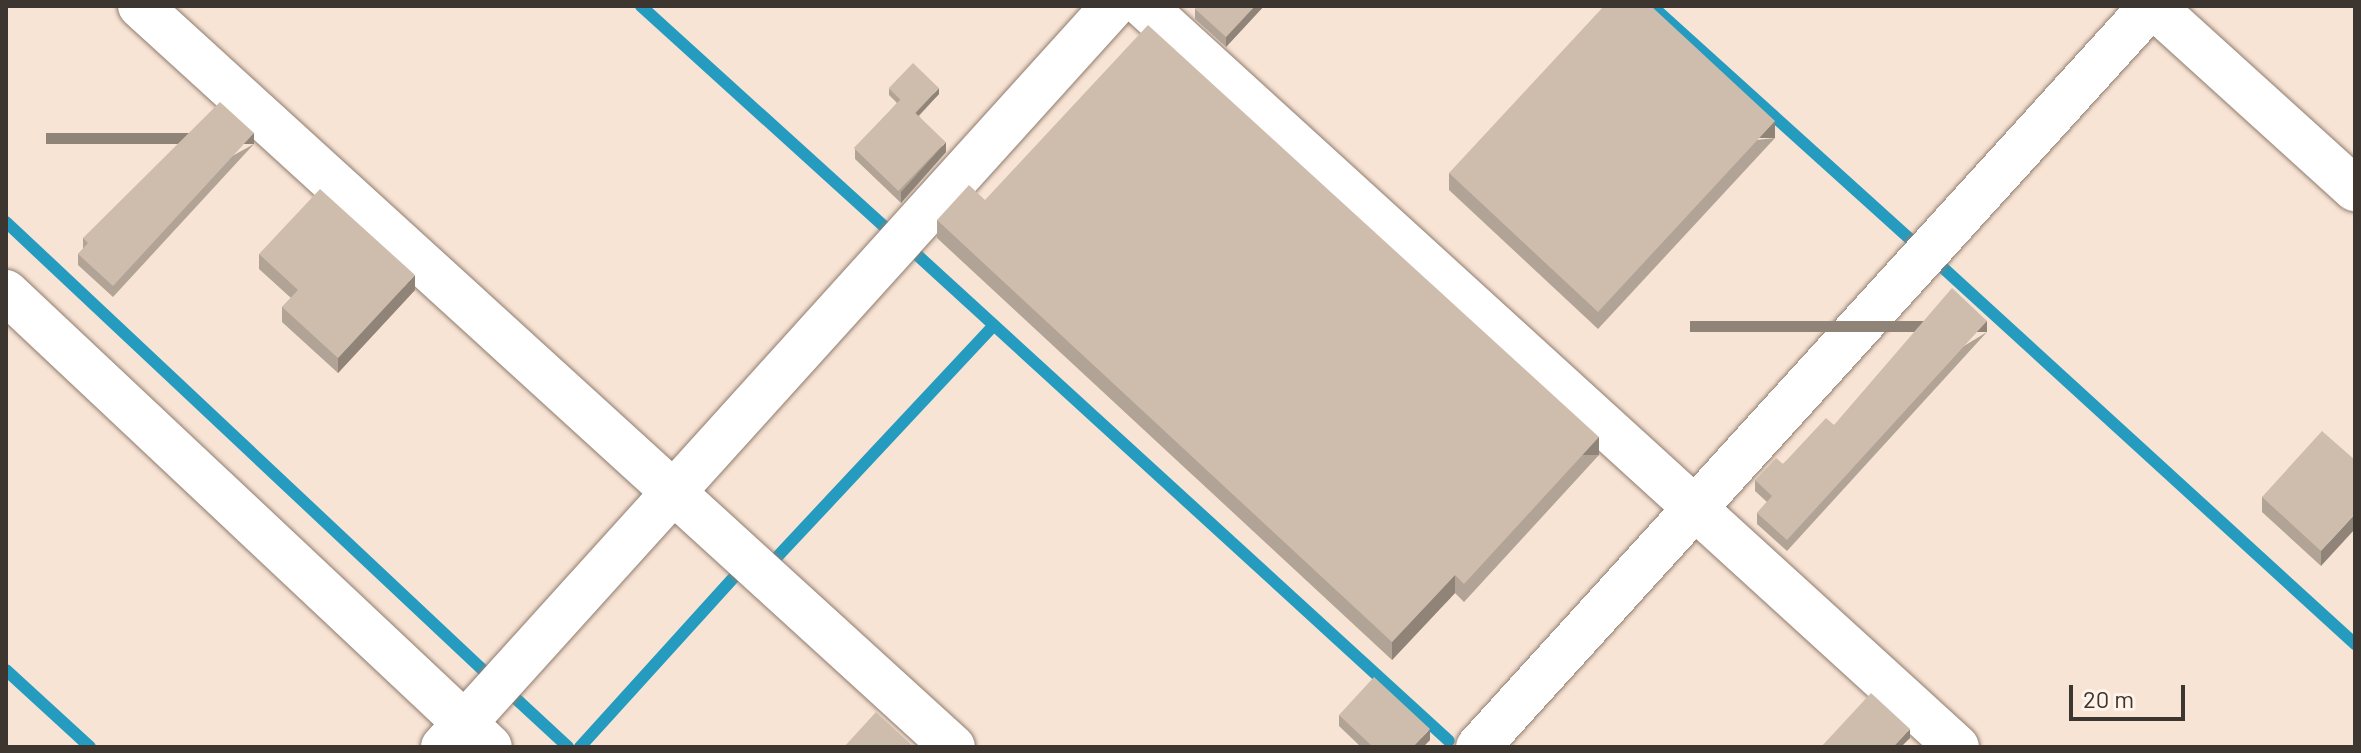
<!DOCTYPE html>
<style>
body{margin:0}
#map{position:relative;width:2361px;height:753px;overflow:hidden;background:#f8e4d5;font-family:Barlow,sans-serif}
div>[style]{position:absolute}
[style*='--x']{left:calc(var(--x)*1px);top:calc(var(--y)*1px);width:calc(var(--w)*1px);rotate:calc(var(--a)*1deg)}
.stream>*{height:12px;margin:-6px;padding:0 6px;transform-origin:6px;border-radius:6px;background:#259cbf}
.roads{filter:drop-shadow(0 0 2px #8e7c6e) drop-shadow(0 0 2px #8e7c6e)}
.minor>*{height:44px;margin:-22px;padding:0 22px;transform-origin:22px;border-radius:22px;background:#fff}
.wall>*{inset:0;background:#b1a395}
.shaded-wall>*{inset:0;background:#908479;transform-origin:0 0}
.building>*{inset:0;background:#cebdad;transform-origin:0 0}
span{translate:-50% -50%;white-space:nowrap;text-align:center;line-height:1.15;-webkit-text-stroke:8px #fff3ea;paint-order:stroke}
.frame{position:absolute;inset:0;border:8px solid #3d352f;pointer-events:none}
.scale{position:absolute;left:2069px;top:685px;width:116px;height:36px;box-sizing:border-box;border:4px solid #3d352f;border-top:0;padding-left:10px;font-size:24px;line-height:28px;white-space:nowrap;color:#3d352f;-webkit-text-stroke:6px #fff3ea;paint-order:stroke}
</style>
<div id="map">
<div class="stream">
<div style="--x:641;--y:6;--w:335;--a:42.2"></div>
<div style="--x:1652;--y:6;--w:350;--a:42.1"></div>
<div style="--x:6;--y:222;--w:657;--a:43.21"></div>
<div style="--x:915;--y:253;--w:723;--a:42.42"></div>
<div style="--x:1941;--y:266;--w:561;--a:42.4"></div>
<div style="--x:778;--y:556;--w:316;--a:-46.9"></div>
<div style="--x:6;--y:670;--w:114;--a:42.5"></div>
<div style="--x:513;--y:696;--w:75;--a:42.8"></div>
<div style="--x:580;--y:747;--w:231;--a:-47.8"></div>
</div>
<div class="roads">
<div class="minor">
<div style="--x:140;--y:6;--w:1100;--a:42.35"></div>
<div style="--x:1144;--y:6;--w:1100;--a:42.35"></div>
<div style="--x:2153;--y:6;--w:273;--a:42.2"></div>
<div style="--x:6;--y:292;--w:664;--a:43.23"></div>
<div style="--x:443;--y:747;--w:999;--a:-47.88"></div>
<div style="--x:1478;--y:747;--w:1001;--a:-47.75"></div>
</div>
</div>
<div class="wall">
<div style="clip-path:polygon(1198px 6px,1264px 6px,1226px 47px,1195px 19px,1195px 9px)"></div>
<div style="clip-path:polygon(889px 89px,939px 94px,919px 116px,946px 152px,901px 203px,855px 159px,855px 149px,897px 103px,889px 95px)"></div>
<div style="clip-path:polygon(1775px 138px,1598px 329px,1449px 190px,1449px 173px)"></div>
<div style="clip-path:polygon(254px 144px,113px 297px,78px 265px,78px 254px,83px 249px,83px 238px)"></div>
<div style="clip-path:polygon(985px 200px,1599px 455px,1464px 602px,1455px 593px,1392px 660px,937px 238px,937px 220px)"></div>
<div style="clip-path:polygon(259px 254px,415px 290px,338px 373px,282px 322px,282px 307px,291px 298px,259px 269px)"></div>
<div style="clip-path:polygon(1987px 332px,1787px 551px,1757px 524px,1757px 513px,1767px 502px,1755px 491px,1755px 480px,1783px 464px,1834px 425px)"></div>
<div style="clip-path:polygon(2355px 460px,2321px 566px,2262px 512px,2262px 497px)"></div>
<div style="clip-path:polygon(1339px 715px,1430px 740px,1423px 747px,1361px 747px,1339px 726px)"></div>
</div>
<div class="shaded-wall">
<div style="clip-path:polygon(1255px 6px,1264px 6px,1226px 47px,1226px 37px)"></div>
<div style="clip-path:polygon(939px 88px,939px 94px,915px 119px,915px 114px)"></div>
<div style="left:1775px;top:121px;width:17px;height:260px;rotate:90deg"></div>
<div style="left:254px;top:133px;width:11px;height:208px;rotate:90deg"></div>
<div style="clip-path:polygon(946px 142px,946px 152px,901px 203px,901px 192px)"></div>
<div style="clip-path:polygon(415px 275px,415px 290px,338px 373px,338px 358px)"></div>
<div style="left:1987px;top:321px;width:11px;height:297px;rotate:90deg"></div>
<div style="left:1599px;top:437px;width:18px;height:200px;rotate:90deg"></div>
<div style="clip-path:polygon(2355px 514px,2355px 529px,2321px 566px,2321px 551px)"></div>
<div style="clip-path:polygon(1455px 575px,1455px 593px,1392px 660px,1392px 642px)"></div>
<div style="clip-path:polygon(1430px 729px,1430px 740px,1423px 747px,1413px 747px)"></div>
<div style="clip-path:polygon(1910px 729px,1910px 738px,1901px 747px,1893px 747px)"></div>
</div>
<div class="building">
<div style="clip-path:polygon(1198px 6px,1255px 6px,1226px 37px,1195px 9px)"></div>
<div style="clip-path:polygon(1604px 6px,1651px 6px,1775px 121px,1598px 312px,1449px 173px)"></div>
<div style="clip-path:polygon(1148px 25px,1599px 437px,1464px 584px,1455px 575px,1392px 642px,937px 220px,969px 185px,985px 200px)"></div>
<div style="left:913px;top:63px;width:36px;height:35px;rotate:44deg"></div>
<div style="left:901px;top:99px;width:62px;height:68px;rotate:44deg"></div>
<div style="clip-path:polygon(220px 102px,254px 133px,113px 286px,78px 254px,88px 243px,83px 238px)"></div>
<div style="clip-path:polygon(320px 189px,415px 275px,338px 358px,282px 307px,298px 290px,259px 254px)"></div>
<div style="clip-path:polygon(1952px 288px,1987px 321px,1787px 540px,1757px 513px,1772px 496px,1755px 480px,1776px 458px,1783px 464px,1826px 418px,1834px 425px)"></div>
<div style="clip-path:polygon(2322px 431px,2355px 460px,2355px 514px,2321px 551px,2262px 497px)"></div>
<div style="clip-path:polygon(1374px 677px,1430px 729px,1413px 747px,1373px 747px,1339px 715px)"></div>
<div style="clip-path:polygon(1871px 693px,1910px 729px,1893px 747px,1821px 747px)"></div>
<div style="clip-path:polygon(876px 712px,914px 747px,844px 747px)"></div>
</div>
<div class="frame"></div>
<div class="scale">20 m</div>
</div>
